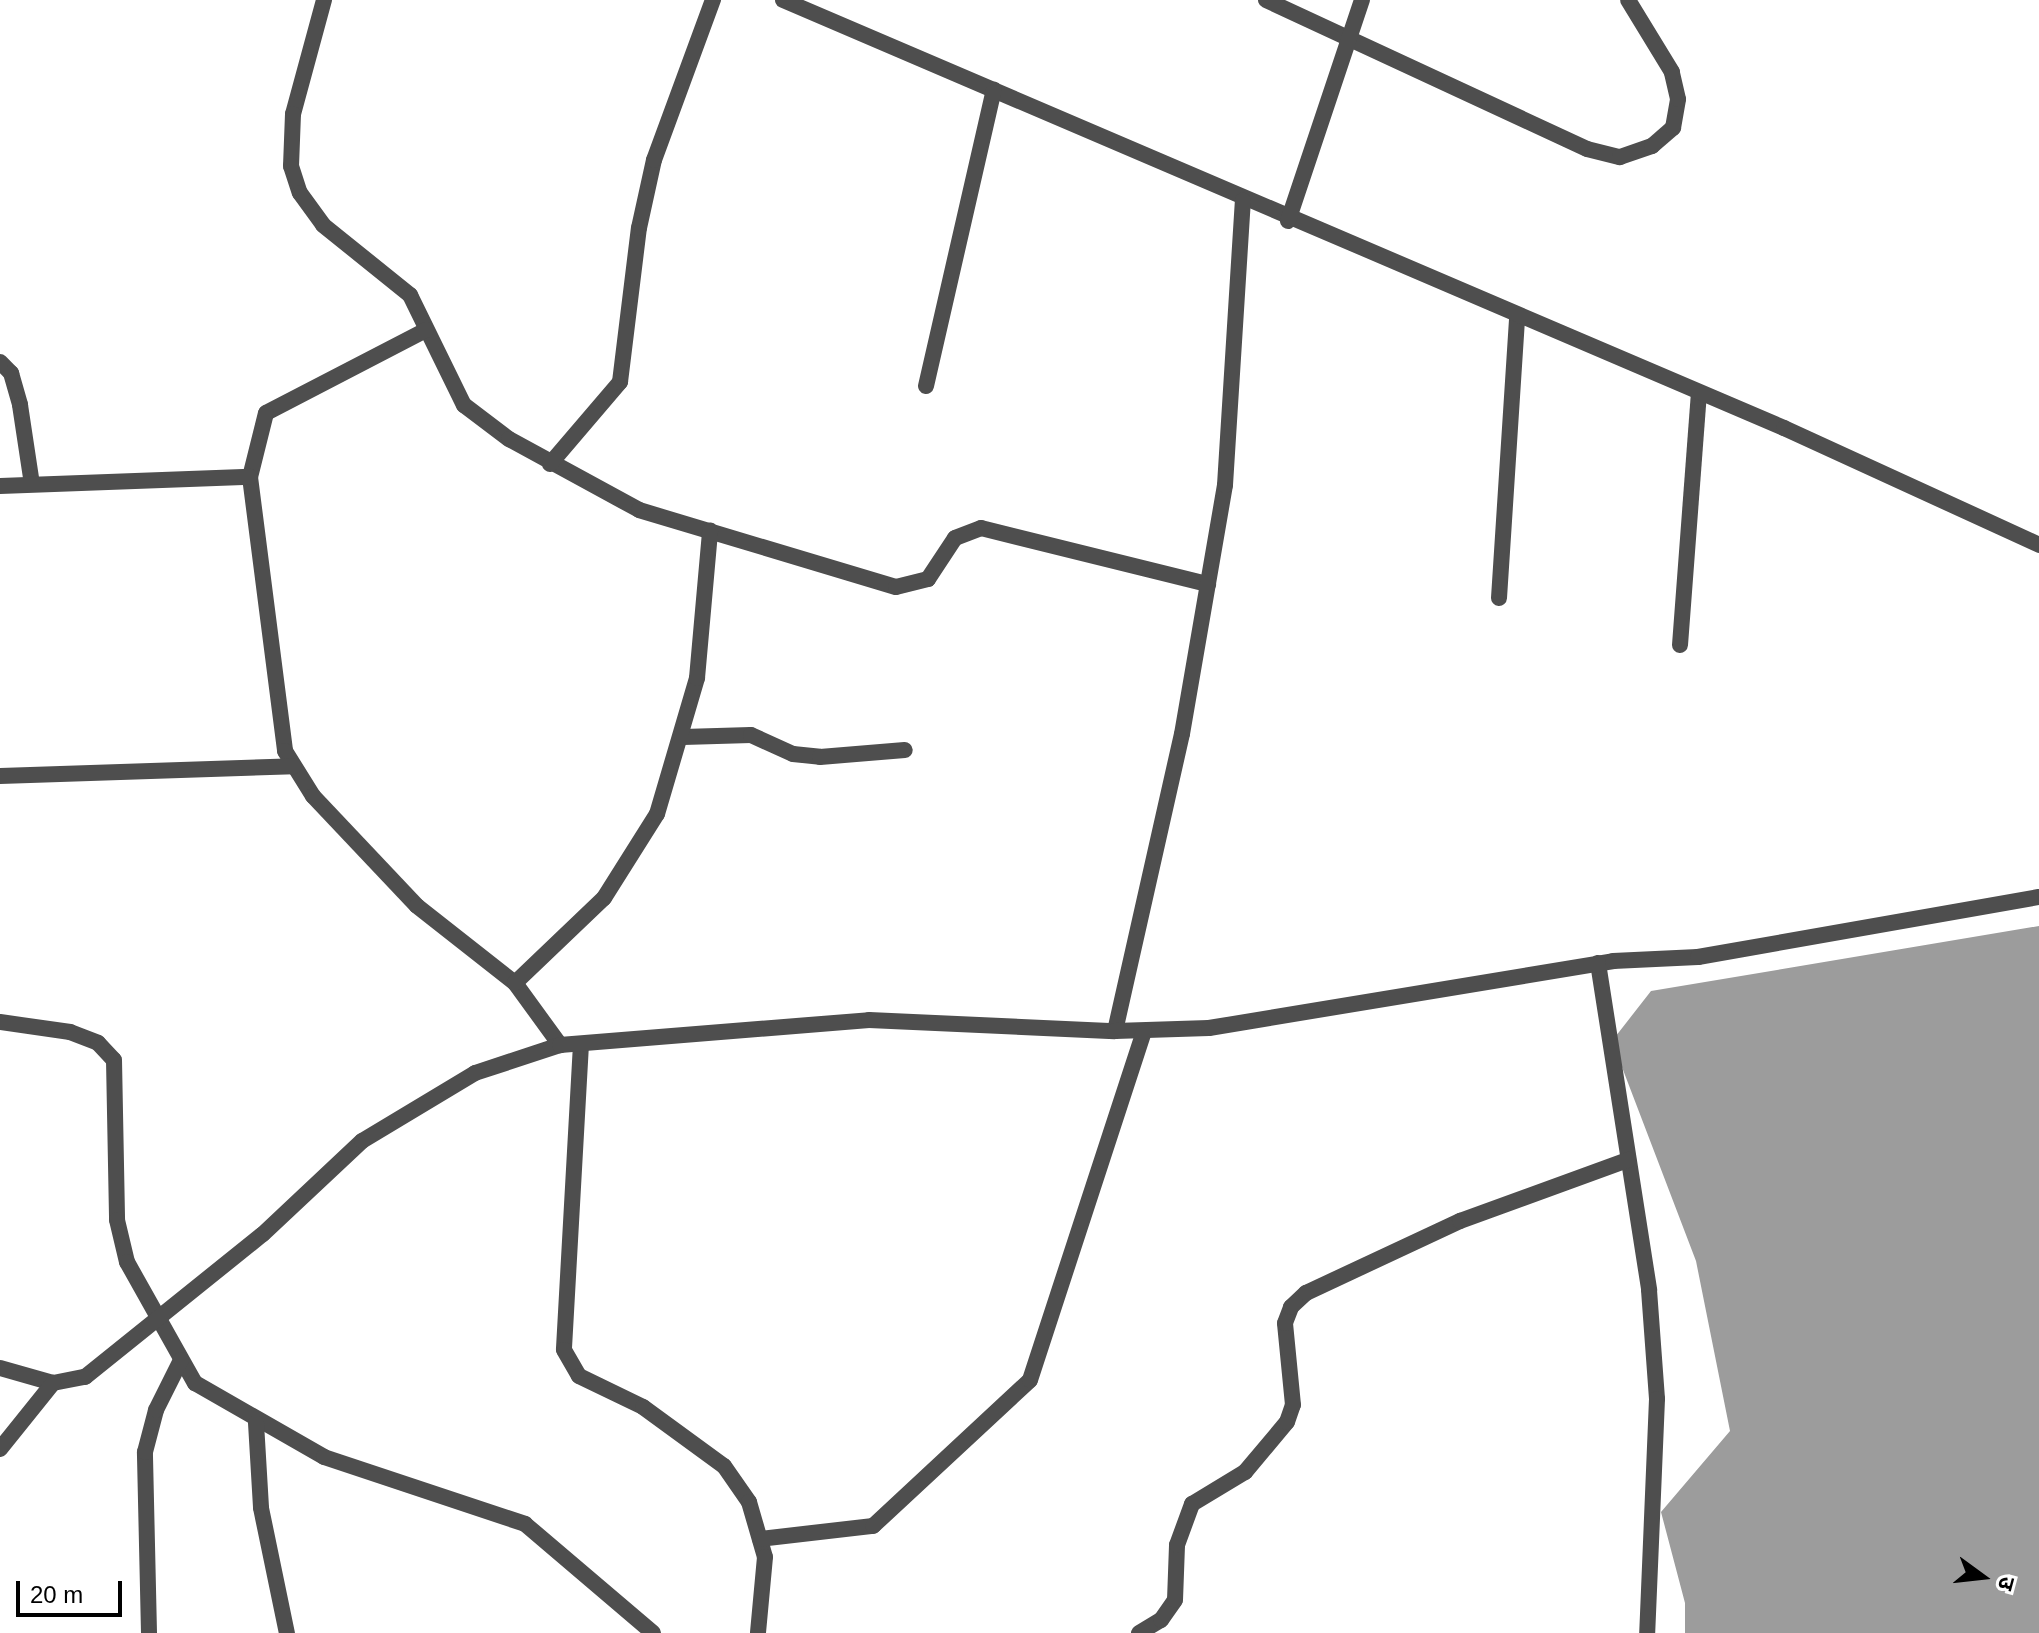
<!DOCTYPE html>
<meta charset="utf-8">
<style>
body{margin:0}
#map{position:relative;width:2039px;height:1633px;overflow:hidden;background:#fff;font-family:Arial,"Noto Sans Devanagari",sans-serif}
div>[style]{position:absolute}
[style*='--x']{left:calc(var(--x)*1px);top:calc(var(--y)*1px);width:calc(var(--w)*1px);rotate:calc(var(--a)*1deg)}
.water>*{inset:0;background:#9c9c9c}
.lane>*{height:16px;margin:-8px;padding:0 8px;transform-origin:8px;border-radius:8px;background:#4e4e4e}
.street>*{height:16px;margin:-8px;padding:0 8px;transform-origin:8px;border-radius:8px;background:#4e4e4e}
span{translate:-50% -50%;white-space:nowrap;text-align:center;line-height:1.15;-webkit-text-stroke:7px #fff;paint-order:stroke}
.north{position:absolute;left:1943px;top:1537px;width:80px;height:80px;-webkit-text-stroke:6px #fff;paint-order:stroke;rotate:105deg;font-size:22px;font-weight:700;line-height:32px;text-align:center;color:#000}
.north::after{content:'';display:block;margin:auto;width:28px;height:36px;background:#000;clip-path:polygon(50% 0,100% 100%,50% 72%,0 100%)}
.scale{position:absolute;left:16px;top:1581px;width:106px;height:36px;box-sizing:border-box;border:4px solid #000;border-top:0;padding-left:10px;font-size:24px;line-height:28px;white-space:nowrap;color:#000;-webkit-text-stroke:6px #fff;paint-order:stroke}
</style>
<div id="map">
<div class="water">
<div style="clip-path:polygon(2039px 926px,2039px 1633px,1685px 1633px,1685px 1603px,1661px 1512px,1730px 1431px,1696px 1261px,1612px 1041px,1651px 991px)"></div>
</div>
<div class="lane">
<div style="--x:1499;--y:598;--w:282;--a:-86.3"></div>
<div style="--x:1680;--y:645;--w:253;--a:-85.7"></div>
</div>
<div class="street">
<div style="--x:324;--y:0;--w:118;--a:105.2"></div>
<div style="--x:293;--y:114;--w:52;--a:92.2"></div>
<div style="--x:291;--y:166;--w:28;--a:72"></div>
<div style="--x:300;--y:193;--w:39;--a:54"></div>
<div style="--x:323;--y:225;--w:112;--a:38.8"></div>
<div style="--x:410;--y:295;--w:123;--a:63.9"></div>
<div style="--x:464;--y:405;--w:56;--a:37.1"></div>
<div style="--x:509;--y:439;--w:148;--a:28.6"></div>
<div style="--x:639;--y:510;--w:268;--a:16.7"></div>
<div style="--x:896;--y:587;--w:33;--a:-14"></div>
<div style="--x:928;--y:579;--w:49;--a:-56.6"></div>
<div style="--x:955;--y:538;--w:28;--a:-21"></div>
<div style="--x:981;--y:528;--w:234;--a:13.9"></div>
<div style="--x:783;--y:0;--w:1089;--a:23.15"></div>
<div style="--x:1784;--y:428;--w:281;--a:24.6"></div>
<div style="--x:1266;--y:0;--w:354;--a:24.9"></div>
<div style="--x:1587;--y:149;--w:34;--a:14"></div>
<div style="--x:1620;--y:157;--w:34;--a:-19"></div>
<div style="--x:1652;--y:146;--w:28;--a:-41"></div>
<div style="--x:1673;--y:128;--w:29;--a:-80"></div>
<div style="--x:1678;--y:99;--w:28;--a:-103"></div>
<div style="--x:1672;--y:72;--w:84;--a:-121.4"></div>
<div style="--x:1288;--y:221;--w:233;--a:-71.5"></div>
<div style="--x:426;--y:330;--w:180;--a:152.6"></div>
<div style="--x:266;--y:413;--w:66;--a:104"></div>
<div style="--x:250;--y:477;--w:276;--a:82.7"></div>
<div style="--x:285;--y:751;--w:53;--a:58.1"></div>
<div style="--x:313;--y:796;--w:151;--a:46.6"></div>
<div style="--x:417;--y:906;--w:125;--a:38.2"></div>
<div style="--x:515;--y:983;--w:77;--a:54"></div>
<div style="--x:0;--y:362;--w:16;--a:45"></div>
<div style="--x:11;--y:373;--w:33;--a:74"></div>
<div style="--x:20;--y:405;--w:80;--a:81.4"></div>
<div style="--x:926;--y:386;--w:304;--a:-77.1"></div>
<div style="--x:550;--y:464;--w:108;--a:-49.5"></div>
<div style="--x:620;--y:382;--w:155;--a:-83"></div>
<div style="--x:639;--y:228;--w:70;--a:-77.6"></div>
<div style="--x:654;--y:160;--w:171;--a:-69.8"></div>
<div style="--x:0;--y:486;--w:250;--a:-2.1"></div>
<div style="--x:683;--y:737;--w:68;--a:-1.7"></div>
<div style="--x:751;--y:735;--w:46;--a:24.3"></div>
<div style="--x:793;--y:754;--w:27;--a:6"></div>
<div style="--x:820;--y:757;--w:85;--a:-4.7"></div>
<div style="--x:0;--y:776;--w:294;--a:-1.9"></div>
<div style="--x:1598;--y:963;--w:331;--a:81.1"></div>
<div style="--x:1649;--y:1290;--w:109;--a:85.8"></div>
<div style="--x:1657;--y:1399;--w:234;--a:92.4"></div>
<div style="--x:515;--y:983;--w:123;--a:-43.7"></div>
<div style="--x:604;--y:898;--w:99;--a:-57.8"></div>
<div style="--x:657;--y:814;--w:142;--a:-73.6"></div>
<div style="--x:697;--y:678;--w:148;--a:-84.9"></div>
<div style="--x:0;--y:1022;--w:71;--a:8.1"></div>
<div style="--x:70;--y:1032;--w:30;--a:21"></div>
<div style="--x:98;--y:1043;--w:23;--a:47"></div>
<div style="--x:114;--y:1060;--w:160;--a:88.9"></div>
<div style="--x:117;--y:1220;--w:43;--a:76.6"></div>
<div style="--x:127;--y:1262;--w:139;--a:60.7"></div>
<div style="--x:195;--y:1383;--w:149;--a:29.8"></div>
<div style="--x:324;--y:1457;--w:212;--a:18.4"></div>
<div style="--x:525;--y:1524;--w:168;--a:40.4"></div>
<div style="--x:1115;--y:1031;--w:304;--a:-77.3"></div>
<div style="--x:1182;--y:734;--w:253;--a:-80.2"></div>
<div style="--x:1225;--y:485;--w:285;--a:-86.4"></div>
<div style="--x:581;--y:1044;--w:306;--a:93.2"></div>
<div style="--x:564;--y:1350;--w:30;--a:60"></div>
<div style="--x:579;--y:1376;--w:71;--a:25.8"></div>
<div style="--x:643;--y:1407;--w:100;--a:36.1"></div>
<div style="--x:724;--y:1466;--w:44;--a:55.2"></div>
<div style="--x:749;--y:1502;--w:57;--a:73.8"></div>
<div style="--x:765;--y:1557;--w:76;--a:95.3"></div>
<div style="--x:0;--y:1368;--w:55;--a:15.8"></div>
<div style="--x:53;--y:1383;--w:33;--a:-11"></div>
<div style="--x:85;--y:1377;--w:228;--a:-38.8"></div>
<div style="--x:263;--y:1234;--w:136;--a:-43.2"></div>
<div style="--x:362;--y:1141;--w:132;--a:-31"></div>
<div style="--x:475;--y:1073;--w:89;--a:-18.2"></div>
<div style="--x:560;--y:1045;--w:310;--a:-4.6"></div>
<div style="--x:869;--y:1020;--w:246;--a:2.6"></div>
<div style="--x:1115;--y:1031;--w:94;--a:-1.8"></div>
<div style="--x:1209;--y:1028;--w:410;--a:-9.4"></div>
<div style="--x:1613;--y:961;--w:85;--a:-2.7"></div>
<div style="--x:1698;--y:957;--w:346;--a:-10"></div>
<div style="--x:256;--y:1423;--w:85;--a:86.6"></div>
<div style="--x:261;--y:1508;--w:128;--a:78.3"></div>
<div style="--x:0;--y:1449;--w:85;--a:-51.2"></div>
<div style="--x:760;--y:1539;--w:114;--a:-6.6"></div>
<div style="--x:873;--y:1526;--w:214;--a:-42.9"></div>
<div style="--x:1030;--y:1380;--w:367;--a:-71.9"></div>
<div style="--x:149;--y:1633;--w:181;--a:-91.3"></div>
<div style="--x:145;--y:1452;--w:43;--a:-75.3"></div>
<div style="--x:156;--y:1410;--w:56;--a:-63.4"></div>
<div style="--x:1139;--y:1633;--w:26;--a:-31"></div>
<div style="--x:1161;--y:1620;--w:24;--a:-55"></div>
<div style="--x:1175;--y:1600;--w:55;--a:-87.9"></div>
<div style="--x:1177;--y:1545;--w:44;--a:-69.9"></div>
<div style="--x:1192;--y:1504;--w:62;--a:-31.1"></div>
<div style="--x:1245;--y:1472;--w:65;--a:-50"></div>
<div style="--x:1287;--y:1422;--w:18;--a:-71"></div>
<div style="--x:1293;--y:1405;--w:82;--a:-95.6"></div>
<div style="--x:1285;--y:1323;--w:17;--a:-69"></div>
<div style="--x:1291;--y:1307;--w:21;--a:-43"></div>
<div style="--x:1306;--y:1293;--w:170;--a:-25.1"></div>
<div style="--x:1460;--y:1221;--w:179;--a:-20"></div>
</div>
<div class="north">उ</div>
<div class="scale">20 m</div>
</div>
